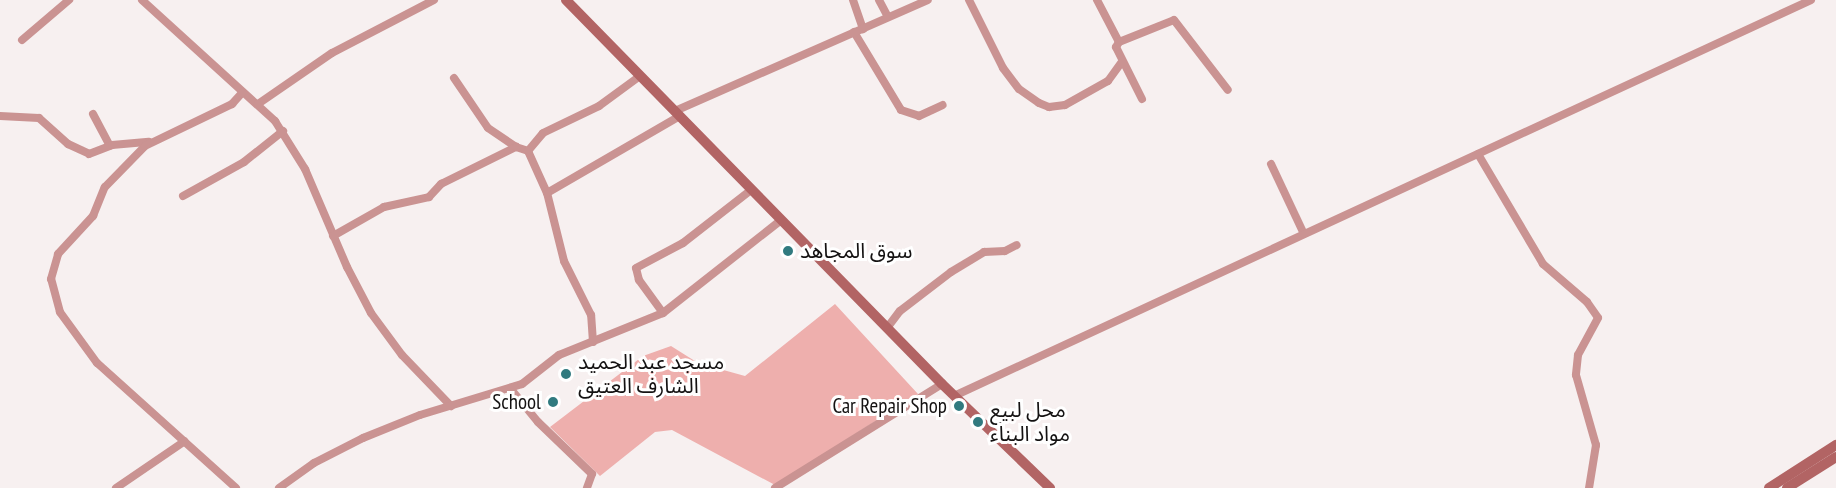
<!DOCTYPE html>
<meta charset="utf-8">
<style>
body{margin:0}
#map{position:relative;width:1836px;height:488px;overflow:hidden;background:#f7f0f0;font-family:"PT Sans Narrow","Noto Sans Arabic",sans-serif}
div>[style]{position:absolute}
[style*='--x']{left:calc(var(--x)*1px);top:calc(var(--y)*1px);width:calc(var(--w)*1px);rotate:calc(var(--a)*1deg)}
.green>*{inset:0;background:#eeafad}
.street>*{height:8px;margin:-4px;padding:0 4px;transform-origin:4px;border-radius:4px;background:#ca9392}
.secondary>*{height:10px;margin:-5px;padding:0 5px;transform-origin:5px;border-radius:5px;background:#b26464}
.dots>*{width:16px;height:16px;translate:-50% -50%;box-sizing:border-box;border:3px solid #fff;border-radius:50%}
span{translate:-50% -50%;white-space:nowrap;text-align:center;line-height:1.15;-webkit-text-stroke:6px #fff;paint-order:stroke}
.poi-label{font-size:21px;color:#141212}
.left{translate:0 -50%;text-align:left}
.right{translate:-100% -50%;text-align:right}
</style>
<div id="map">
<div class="green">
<div style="clip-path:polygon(835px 304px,918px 394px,775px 485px,672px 430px,655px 432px,600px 476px,550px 427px,643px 356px,671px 346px,698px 363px,745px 376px)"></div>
</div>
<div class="street">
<div style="--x:142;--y:0;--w:180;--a:42.3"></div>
<div style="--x:275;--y:121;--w:57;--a:58"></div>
<div style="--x:305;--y:169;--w:107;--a:66.8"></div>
<div style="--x:347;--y:267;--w:52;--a:62.4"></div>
<div style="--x:371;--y:313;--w:52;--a:53.6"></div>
<div style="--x:402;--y:355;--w:71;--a:46.1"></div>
<div style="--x:853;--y:0;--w:31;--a:71"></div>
<div style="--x:879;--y:0;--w:19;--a:62"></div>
<div style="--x:969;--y:0;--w:76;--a:63.4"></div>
<div style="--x:1003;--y:68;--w:26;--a:53"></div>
<div style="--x:1019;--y:89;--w:24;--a:35"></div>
<div style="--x:1039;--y:103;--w:11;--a:22"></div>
<div style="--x:1049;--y:107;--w:16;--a:-7"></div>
<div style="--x:1065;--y:105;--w:49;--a:-29.2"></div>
<div style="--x:1108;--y:81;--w:22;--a:-54"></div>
<div style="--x:1097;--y:0;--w:47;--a:62.4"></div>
<div style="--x:854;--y:32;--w:91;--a:58.9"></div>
<div style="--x:901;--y:110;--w:19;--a:18"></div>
<div style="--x:919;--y:116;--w:26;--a:-25"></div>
<div style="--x:22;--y:40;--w:62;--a:-40.4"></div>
<div style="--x:454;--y:78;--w:60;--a:55.8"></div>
<div style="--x:488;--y:128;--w:34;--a:34"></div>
<div style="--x:1142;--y:99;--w:58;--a:-116.6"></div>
<div style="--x:1116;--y:47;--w:6;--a:-59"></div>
<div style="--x:1119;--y:42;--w:59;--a:-21.8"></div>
<div style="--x:1174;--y:20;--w:88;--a:52.4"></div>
<div style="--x:258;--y:104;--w:90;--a:-34.6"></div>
<div style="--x:332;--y:53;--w:115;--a:-27.5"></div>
<div style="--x:675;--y:111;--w:276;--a:-23.7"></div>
<div style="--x:93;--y:114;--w:36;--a:62"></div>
<div style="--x:0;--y:116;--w:39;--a:3"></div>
<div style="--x:39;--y:118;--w:39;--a:42"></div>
<div style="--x:68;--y:144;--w:23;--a:25"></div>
<div style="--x:89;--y:154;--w:25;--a:-21"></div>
<div style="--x:112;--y:145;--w:37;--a:-5"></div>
<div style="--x:1478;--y:154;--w:128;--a:59.4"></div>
<div style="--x:1543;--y:264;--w:58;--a:40.8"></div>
<div style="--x:1587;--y:302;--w:19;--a:55"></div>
<div style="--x:1598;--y:318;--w:42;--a:118.4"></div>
<div style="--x:1578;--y:355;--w:20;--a:96"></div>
<div style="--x:1576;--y:375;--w:73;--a:74.1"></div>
<div style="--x:1596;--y:445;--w:44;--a:99.2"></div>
<div style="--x:1271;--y:164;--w:77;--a:64.8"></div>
<div style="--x:547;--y:193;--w:154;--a:-30.1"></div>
<div style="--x:183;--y:196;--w:70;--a:-29.1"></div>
<div style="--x:244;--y:162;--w:50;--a:-38.5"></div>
<div style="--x:333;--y:236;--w:59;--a:-29.6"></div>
<div style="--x:384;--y:207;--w:46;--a:-12.5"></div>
<div style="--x:429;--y:197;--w:18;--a:-47"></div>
<div style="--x:441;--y:184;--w:84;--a:-26.3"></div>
<div style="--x:516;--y:147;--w:13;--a:18"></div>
<div style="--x:663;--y:313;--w:41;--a:-126"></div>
<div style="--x:639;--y:280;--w:12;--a:-104"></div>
<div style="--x:636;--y:268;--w:53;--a:-28"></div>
<div style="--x:683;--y:243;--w:86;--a:-37.9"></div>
<div style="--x:887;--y:328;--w:21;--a:-53"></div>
<div style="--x:900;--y:311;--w:64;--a:-37.4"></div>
<div style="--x:951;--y:272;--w:39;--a:-31"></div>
<div style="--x:984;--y:252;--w:21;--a:-3"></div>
<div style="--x:1005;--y:251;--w:13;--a:-27"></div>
<div style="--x:593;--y:342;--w:27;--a:-94"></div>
<div style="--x:591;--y:315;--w:60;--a:-116.6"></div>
<div style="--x:564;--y:261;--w:70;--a:-104"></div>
<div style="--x:547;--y:193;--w:46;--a:-114.3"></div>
<div style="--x:528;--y:151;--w:23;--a:-50"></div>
<div style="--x:543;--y:133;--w:62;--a:-25.7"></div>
<div style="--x:599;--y:106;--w:51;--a:-36.2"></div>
<div style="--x:510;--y:388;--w:44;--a:50.5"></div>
<div style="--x:538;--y:422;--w:75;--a:43.9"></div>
<div style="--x:592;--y:474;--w:15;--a:110"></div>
<div style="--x:954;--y:396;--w:944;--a:-24.8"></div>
<div style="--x:116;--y:488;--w:83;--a:-34.3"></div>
<div style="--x:236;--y:488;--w:187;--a:-138"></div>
<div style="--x:97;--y:363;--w:63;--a:-126"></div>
<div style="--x:60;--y:312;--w:34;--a:-105"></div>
<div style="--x:51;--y:279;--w:26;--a:-74"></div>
<div style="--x:58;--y:254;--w:52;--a:-47.4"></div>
<div style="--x:93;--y:216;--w:31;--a:-68"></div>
<div style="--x:105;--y:187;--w:57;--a:-45.7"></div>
<div style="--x:145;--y:146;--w:97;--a:-25.8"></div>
<div style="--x:232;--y:104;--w:15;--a:-48"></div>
<div style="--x:279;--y:488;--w:43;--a:-35.5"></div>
<div style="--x:314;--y:463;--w:55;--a:-27"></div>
<div style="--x:363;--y:438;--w:61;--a:-22"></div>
<div style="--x:420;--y:415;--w:107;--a:-16.9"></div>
<div style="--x:522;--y:384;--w:47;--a:-38.1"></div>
<div style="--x:559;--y:355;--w:112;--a:-22"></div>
<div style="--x:663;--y:313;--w:150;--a:-38.2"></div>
<div style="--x:775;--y:488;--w:197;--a:-31.9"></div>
</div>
<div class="secondary">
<div style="--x:566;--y:0;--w:537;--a:45.6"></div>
<div style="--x:942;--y:384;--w:150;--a:43.9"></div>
<div style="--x:1769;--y:488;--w:80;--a:-32.7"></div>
<div style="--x:1787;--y:488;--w:58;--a:-32.3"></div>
</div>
<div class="dots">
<div style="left:788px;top:251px;background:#317a7f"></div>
<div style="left:566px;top:374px;background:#317a7f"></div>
<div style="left:553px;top:402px;background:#317a7f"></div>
<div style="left:959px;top:406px;background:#317a7f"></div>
<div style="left:978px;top:422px;background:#317a7f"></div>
</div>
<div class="poi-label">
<span class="left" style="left:800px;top:251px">سوق المجاهد</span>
<span class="left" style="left:578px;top:374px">مسجد عبد الحميد<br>الشارف العتيق</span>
<span class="right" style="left:541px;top:402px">School</span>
<span class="right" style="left:947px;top:406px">Car Repair Shop</span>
<span class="left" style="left:990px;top:422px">محل لبيع<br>مواد البناء</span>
</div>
</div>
